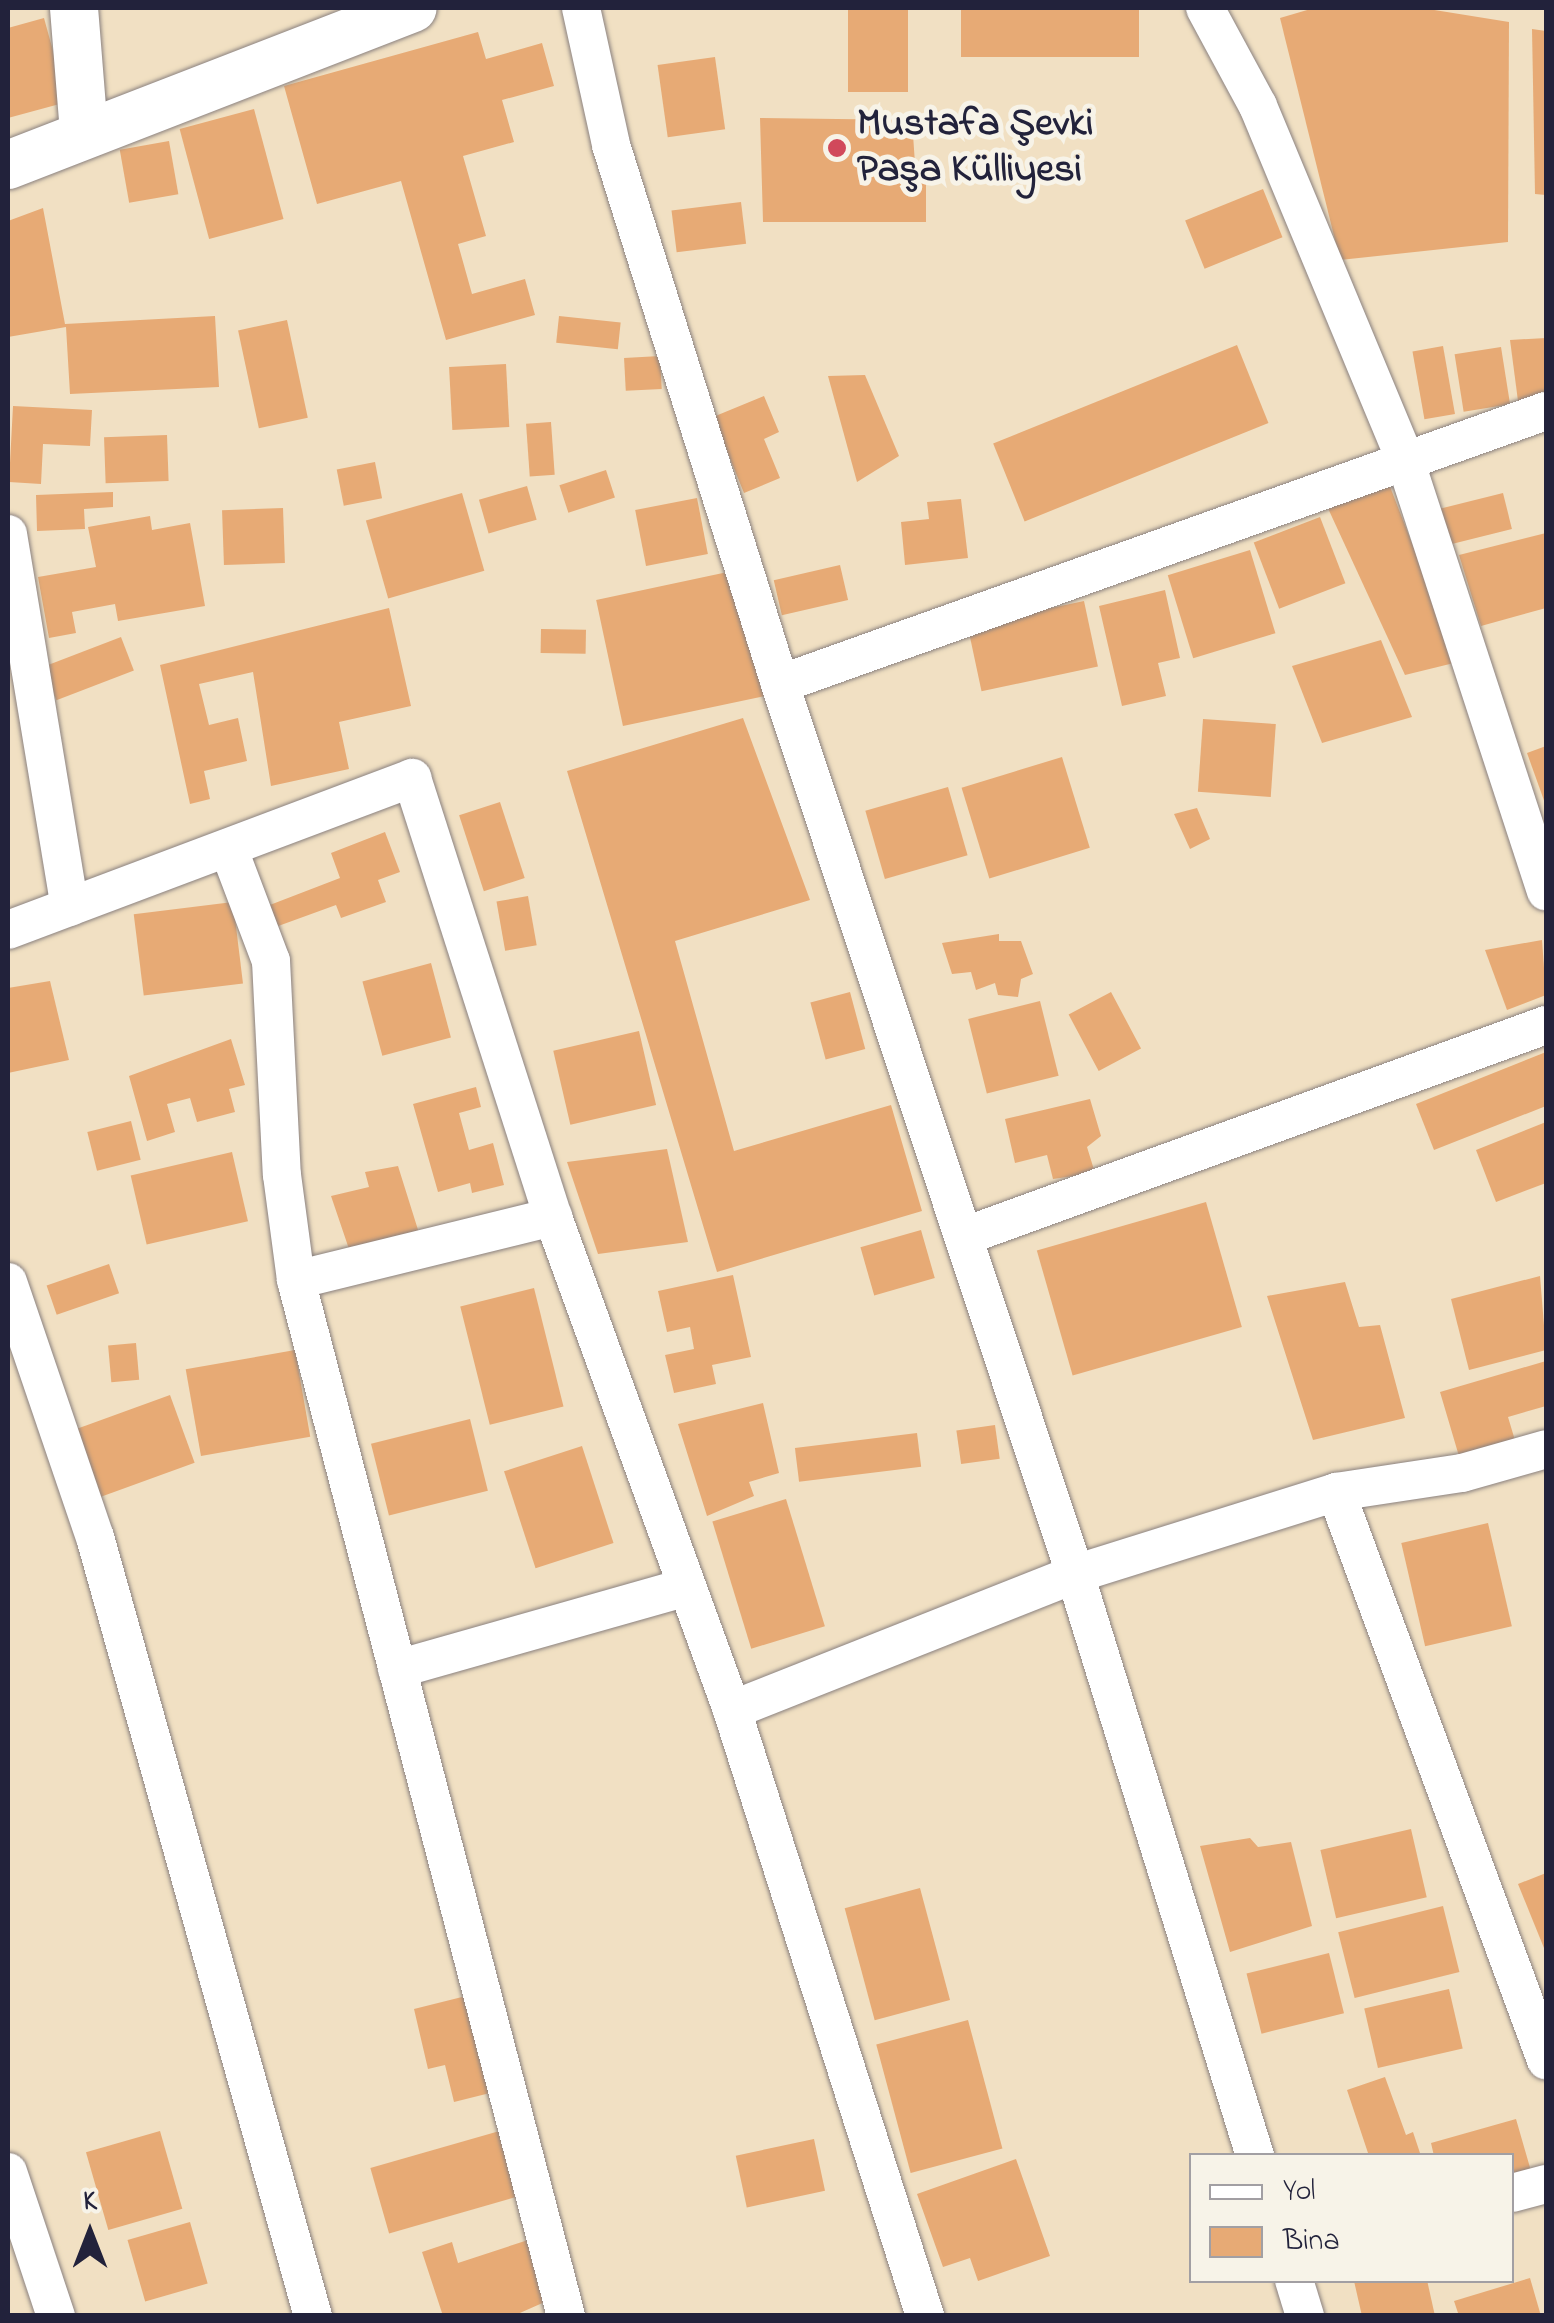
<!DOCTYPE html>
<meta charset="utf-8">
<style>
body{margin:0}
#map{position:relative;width:1554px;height:2323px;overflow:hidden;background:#f1e0c3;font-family:"Indie Flower",sans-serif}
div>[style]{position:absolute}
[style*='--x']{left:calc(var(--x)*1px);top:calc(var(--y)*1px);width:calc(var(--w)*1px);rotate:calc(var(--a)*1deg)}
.building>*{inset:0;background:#e7aa75;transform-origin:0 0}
.roads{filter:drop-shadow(0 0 2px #8a817f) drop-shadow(0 0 2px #8a817f)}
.minor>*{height:38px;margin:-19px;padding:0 19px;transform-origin:19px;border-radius:19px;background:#fff}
.tertiary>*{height:48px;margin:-24px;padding:0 24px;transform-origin:24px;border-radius:24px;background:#fff}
.dots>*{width:28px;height:28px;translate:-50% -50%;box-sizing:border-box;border:5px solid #f7f3e8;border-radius:50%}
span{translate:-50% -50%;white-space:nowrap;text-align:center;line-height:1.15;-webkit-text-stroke:10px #f7f3e8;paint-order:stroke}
.poi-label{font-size:40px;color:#22223b;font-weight:700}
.left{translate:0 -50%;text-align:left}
.frame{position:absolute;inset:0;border:10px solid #22223b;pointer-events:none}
.legend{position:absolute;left:1189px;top:2153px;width:325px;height:130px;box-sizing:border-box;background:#f7f3e8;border:2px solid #a29fa3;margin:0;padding:12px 18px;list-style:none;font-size:30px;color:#22223b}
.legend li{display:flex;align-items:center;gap:20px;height:50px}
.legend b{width:50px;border:2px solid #a29fa3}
.north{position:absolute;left:40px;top:2183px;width:100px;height:100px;-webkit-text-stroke:8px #f7f3e8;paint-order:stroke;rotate:0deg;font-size:28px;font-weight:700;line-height:40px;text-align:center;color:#22223b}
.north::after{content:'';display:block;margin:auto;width:35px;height:45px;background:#22223b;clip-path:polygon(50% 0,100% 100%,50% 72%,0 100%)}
</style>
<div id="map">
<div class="building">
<div style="left:848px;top:8px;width:60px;height:84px"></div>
<div style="left:961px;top:8px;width:178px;height:49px"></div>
<div style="clip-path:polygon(1314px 8px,1422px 8px,1509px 22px,1508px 242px,1340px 260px,1280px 18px)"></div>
<div style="clip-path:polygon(44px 18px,67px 102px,8px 118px,8px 28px)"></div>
<div style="clip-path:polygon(1532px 29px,1546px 31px,1546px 195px,1535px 194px)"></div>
<div style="clip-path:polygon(478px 32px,486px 59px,542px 43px,554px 86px,502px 100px,514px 142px,463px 156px,486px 236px,458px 244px,472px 294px,525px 279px,535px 315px,446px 340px,401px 181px,317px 204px,284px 86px)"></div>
<div style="left:715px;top:57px;width:73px;height:58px;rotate:82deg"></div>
<div style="left:254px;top:109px;width:114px;height:77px;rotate:75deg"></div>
<div style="clip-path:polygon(760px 118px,912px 120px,916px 178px,926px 176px,926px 222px,763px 222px)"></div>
<div style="left:169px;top:141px;width:54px;height:50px;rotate:80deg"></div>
<div style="left:1263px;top:189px;width:52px;height:84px;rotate:68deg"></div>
<div style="left:741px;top:202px;width:42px;height:70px;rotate:83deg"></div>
<div style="clip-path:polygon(43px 208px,65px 324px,215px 316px,219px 387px,70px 394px,66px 327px,8px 337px,8px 221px)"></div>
<div style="left:559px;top:316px;width:62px;height:27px;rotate:6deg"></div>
<div style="left:287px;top:320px;width:100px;height:50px;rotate:78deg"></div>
<div style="clip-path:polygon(1546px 338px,1546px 396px,1518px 401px,1510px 340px)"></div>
<div style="left:1237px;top:345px;width:84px;height:263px;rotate:68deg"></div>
<div style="left:1443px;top:346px;width:69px;height:31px;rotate:80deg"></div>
<div style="left:1501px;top:347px;width:58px;height:47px;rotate:81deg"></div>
<div style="left:660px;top:356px;width:33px;height:36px;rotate:87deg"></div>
<div style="left:506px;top:364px;width:63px;height:57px;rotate:87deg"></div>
<div style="clip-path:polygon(865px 375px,899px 456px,857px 482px,828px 376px)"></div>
<div style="clip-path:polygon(764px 396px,779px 432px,764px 439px,780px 478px,744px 493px,713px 417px)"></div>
<div style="clip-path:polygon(13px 406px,92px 410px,90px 446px,43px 444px,41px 484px,9px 482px)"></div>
<div style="left:551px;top:422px;width:53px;height:25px;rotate:86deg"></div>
<div style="left:167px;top:435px;width:46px;height:63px;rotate:88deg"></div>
<div style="left:375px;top:462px;width:37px;height:39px;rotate:79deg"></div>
<div style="left:606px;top:470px;width:29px;height:49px;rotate:72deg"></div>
<div style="clip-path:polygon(1389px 484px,1458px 662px,1405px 675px,1326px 504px)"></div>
<div style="left:527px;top:486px;width:35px;height:50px;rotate:74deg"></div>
<div style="clip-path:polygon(113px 492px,113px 507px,84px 509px,85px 529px,37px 531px,36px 495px)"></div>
<div style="left:462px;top:493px;width:81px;height:100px;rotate:74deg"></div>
<div style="left:1503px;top:493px;width:37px;height:64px;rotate:76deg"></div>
<div style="left:697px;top:498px;width:57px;height:63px;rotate:79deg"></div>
<div style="clip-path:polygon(961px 499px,968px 558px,905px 565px,901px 522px,929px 519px,927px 502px)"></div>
<div style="left:283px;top:508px;width:55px;height:61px;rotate:88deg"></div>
<div style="clip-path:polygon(150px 516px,152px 530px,190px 523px,205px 606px,118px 621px,115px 604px,72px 612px,76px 633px,49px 638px,38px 577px,96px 567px,88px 527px)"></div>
<div style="left:1320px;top:517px;width:71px;height:71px;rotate:69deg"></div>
<div style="clip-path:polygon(1546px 533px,1546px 608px,1481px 626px,1459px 555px)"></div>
<div style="left:1250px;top:550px;width:87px;height:86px;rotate:73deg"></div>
<div style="left:840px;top:565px;width:36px;height:68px;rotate:77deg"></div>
<div style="left:737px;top:570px;width:129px;height:144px;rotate:78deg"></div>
<div style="clip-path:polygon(1165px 590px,1180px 658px,1158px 663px,1166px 696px,1122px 706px,1099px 606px)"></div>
<div style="left:1084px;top:601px;width:67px;height:119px;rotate:78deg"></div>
<div style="clip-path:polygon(389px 608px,411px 706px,339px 722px,349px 769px,271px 786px,253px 672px,199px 684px,209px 725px,238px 718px,247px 761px,204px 771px,210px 799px,190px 804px,160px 665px)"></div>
<div style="left:541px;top:629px;width:45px;height:24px;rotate:1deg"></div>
<div style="left:121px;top:637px;width:36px;height:83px;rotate:69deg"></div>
<div style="clip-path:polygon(1381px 640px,1412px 717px,1322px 743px,1292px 666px)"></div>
<div style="clip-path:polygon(743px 718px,810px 900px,675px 941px,734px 1151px,891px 1105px,922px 1211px,717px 1272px,567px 771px)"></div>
<div style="left:1203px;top:719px;width:73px;height:73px;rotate:4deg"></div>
<div style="clip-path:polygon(1546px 746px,1546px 806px,1527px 753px)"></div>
<div style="left:1062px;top:757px;width:95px;height:105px;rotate:73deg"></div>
<div style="left:948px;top:787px;width:71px;height:86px;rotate:74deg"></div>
<div style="left:500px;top:802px;width:80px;height:43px;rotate:72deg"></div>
<div style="clip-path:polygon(1197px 808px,1210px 839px,1190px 849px,1174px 814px)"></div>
<div style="clip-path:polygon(385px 832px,400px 872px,378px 880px,386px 902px,341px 918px,336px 905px,270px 929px,262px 908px,340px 878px,331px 853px)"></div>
<div style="left:528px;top:896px;width:50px;height:32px;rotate:80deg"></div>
<div style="left:233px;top:902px;width:82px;height:100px;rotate:83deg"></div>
<div style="clip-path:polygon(999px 934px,999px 941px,1021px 941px,1033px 974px,1021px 979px,1018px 997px,998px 995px,995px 983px,976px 990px,971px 972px,952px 974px,942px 943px)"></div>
<div style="clip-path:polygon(1542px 940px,1546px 995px,1507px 1010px,1485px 950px)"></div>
<div style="left:431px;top:963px;width:77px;height:71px;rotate:75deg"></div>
<div style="clip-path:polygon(50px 981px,69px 1060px,8px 1073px,8px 988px)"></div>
<div style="left:850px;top:992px;width:59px;height:41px;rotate:75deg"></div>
<div style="left:1111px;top:992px;width:64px;height:48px;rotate:62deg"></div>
<div style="left:1040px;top:1001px;width:77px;height:74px;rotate:76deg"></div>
<div style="left:639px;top:1031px;width:76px;height:88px;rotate:77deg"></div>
<div style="clip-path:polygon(231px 1039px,245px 1085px,229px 1089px,235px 1112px,197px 1122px,190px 1098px,167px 1104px,175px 1132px,147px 1141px,129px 1076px)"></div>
<div style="clip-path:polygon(1546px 1052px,1546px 1106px,1434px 1150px,1416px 1104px)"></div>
<div style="clip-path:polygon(476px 1087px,481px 1107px,459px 1113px,469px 1150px,493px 1143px,504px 1185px,472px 1193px,470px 1183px,438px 1192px,413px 1104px)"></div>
<div style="clip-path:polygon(1090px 1099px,1101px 1136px,1087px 1147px,1095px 1173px,1053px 1179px,1047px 1155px,1015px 1163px,1005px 1119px)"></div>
<div style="left:131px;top:1121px;width:40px;height:45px;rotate:76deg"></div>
<div style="clip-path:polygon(1546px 1122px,1546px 1183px,1496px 1202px,1476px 1150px)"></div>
<div style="clip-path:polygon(667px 1149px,688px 1242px,598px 1254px,567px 1162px)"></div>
<div style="left:232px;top:1152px;width:71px;height:104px;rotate:77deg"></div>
<div style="clip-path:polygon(398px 1166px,419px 1233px,349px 1249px,331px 1196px,369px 1187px,365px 1172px)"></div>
<div style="left:1206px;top:1202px;width:130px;height:176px;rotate:74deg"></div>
<div style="left:921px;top:1230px;width:50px;height:63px;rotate:74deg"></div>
<div style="left:109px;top:1264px;width:31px;height:66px;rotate:71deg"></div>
<div style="clip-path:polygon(733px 1275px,751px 1357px,712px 1365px,716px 1384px,674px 1393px,665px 1355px,694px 1349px,690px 1327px,667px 1332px,658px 1291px)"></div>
<div style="clip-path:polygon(1540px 1276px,1546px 1350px,1469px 1370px,1451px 1299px)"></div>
<div style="clip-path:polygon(1345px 1282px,1359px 1327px,1380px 1325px,1405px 1418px,1313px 1440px,1267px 1296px)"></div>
<div style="left:534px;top:1288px;width:122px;height:76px;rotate:76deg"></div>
<div style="left:136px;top:1343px;width:37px;height:28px;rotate:85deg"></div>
<div style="left:295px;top:1350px;width:88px;height:111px;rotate:80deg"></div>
<div style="clip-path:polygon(1546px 1361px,1546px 1406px,1508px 1417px,1517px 1447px,1461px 1463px,1440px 1392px)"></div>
<div style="left:170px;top:1395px;width:72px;height:104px;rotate:70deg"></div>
<div style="clip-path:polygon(763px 1403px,779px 1473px,749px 1482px,754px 1496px,707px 1516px,678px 1424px)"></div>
<div style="left:470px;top:1419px;width:74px;height:102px;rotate:76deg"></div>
<div style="left:995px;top:1425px;width:34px;height:39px;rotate:82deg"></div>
<div style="left:917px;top:1433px;width:34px;height:123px;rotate:83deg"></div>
<div style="left:582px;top:1446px;width:102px;height:82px;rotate:72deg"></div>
<div style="left:786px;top:1499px;width:133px;height:77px;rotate:73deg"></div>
<div style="left:1488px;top:1523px;width:106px;height:89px;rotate:77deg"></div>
<div style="left:1411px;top:1829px;width:70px;height:93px;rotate:77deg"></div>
<div style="clip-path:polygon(1250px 1838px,1258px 1847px,1291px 1842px,1312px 1926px,1230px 1952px,1200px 1846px)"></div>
<div style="clip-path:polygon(1546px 1873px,1546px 1953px,1518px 1884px)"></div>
<div style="left:920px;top:1888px;width:116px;height:78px;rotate:75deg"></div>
<div style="left:1443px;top:1906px;width:68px;height:108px;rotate:76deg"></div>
<div style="left:1329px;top:1953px;width:62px;height:85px;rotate:76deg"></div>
<div style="left:1449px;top:1989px;width:61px;height:87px;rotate:77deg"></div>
<div style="clip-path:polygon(470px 1995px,494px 2092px,454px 2102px,445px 2065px,428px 2069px,414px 2009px)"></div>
<div style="left:968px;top:2020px;width:133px;height:95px;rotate:75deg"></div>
<div style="clip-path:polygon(1385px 2077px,1406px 2135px,1413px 2132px,1421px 2156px,1369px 2156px,1347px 2090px)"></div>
<div style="clip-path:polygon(1516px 2119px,1531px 2171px,1512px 2176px,1512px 2156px,1434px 2156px,1431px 2143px)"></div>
<div style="left:503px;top:2130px;width:68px;height:138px;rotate:74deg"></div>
<div style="left:160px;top:2131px;width:81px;height:77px;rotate:74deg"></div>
<div style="left:814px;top:2139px;width:53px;height:80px;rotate:78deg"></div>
<div style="clip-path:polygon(1016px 2159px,1050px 2256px,978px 2281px,970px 2258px,943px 2267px,917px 2194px)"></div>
<div style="left:190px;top:2222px;width:64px;height:65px;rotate:74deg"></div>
<div style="clip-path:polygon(528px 2240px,547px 2301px,513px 2316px,443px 2316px,422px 2252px,452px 2242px,458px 2263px)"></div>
<div style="clip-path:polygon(1530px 2278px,1541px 2316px,1459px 2316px,1454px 2301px)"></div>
<div style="clip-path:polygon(1427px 2280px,1435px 2316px,1362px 2316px,1354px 2281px)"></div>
</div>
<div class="roads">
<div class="minor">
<div style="--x:581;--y:8;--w:140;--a:77.6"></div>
<div style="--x:611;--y:145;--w:565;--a:72.59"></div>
<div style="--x:780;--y:684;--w:938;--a:71.66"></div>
<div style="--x:1075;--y:1574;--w:609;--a:72.81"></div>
<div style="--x:1205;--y:8;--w:111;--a:61.6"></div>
<div style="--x:1258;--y:106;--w:380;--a:67.4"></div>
<div style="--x:1404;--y:457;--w:457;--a:71.9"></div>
<div style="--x:8;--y:534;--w:378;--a:80.6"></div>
<div style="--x:780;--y:684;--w:813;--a:-19.62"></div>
<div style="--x:229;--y:850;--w:119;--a:69.3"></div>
<div style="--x:271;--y:961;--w:214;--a:87.1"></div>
<div style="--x:282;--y:1175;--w:106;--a:82.4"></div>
<div style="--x:296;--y:1280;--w:1071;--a:75.39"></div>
<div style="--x:8;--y:930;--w:432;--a:-20.6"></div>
<div style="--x:412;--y:778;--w:461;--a:72.2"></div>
<div style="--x:965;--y:1236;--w:618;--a:-19.96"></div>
<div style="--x:296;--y:1280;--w:265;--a:-13.8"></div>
<div style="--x:553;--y:1217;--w:524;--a:70.04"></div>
<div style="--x:732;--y:1710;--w:636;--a:72.33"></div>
<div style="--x:8;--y:1282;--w:269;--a:71.2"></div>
<div style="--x:95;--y:1537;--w:809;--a:74.37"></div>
<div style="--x:1336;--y:1492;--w:606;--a:69.71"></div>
<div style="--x:397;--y:1669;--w:300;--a:-15.8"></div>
<div style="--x:732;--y:1710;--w:369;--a:-21.6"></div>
<div style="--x:1075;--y:1574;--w:274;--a:-17.4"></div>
<div style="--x:1336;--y:1492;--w:127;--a:-8.6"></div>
<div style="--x:1462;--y:1473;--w:87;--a:-15.9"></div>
<div style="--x:8;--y:2172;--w:152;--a:71.6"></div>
<div style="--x:1512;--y:2193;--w:35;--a:-15"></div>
<div style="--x:1294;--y:2280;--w:38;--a:73"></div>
</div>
<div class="tertiary">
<div style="--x:74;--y:8;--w:123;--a:85.4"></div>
<div style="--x:8;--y:165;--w:434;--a:-21.2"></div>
</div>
</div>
<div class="dots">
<div style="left:837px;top:148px;background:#d1495b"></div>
</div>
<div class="poi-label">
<span class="left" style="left:857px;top:148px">Mustafa Şevki<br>Paşa Külliyesi</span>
</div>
<div class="frame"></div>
<ul class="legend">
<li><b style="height:12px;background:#fff"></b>Yol</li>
<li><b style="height:28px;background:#e7aa75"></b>Bina</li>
</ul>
<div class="north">K</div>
</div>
